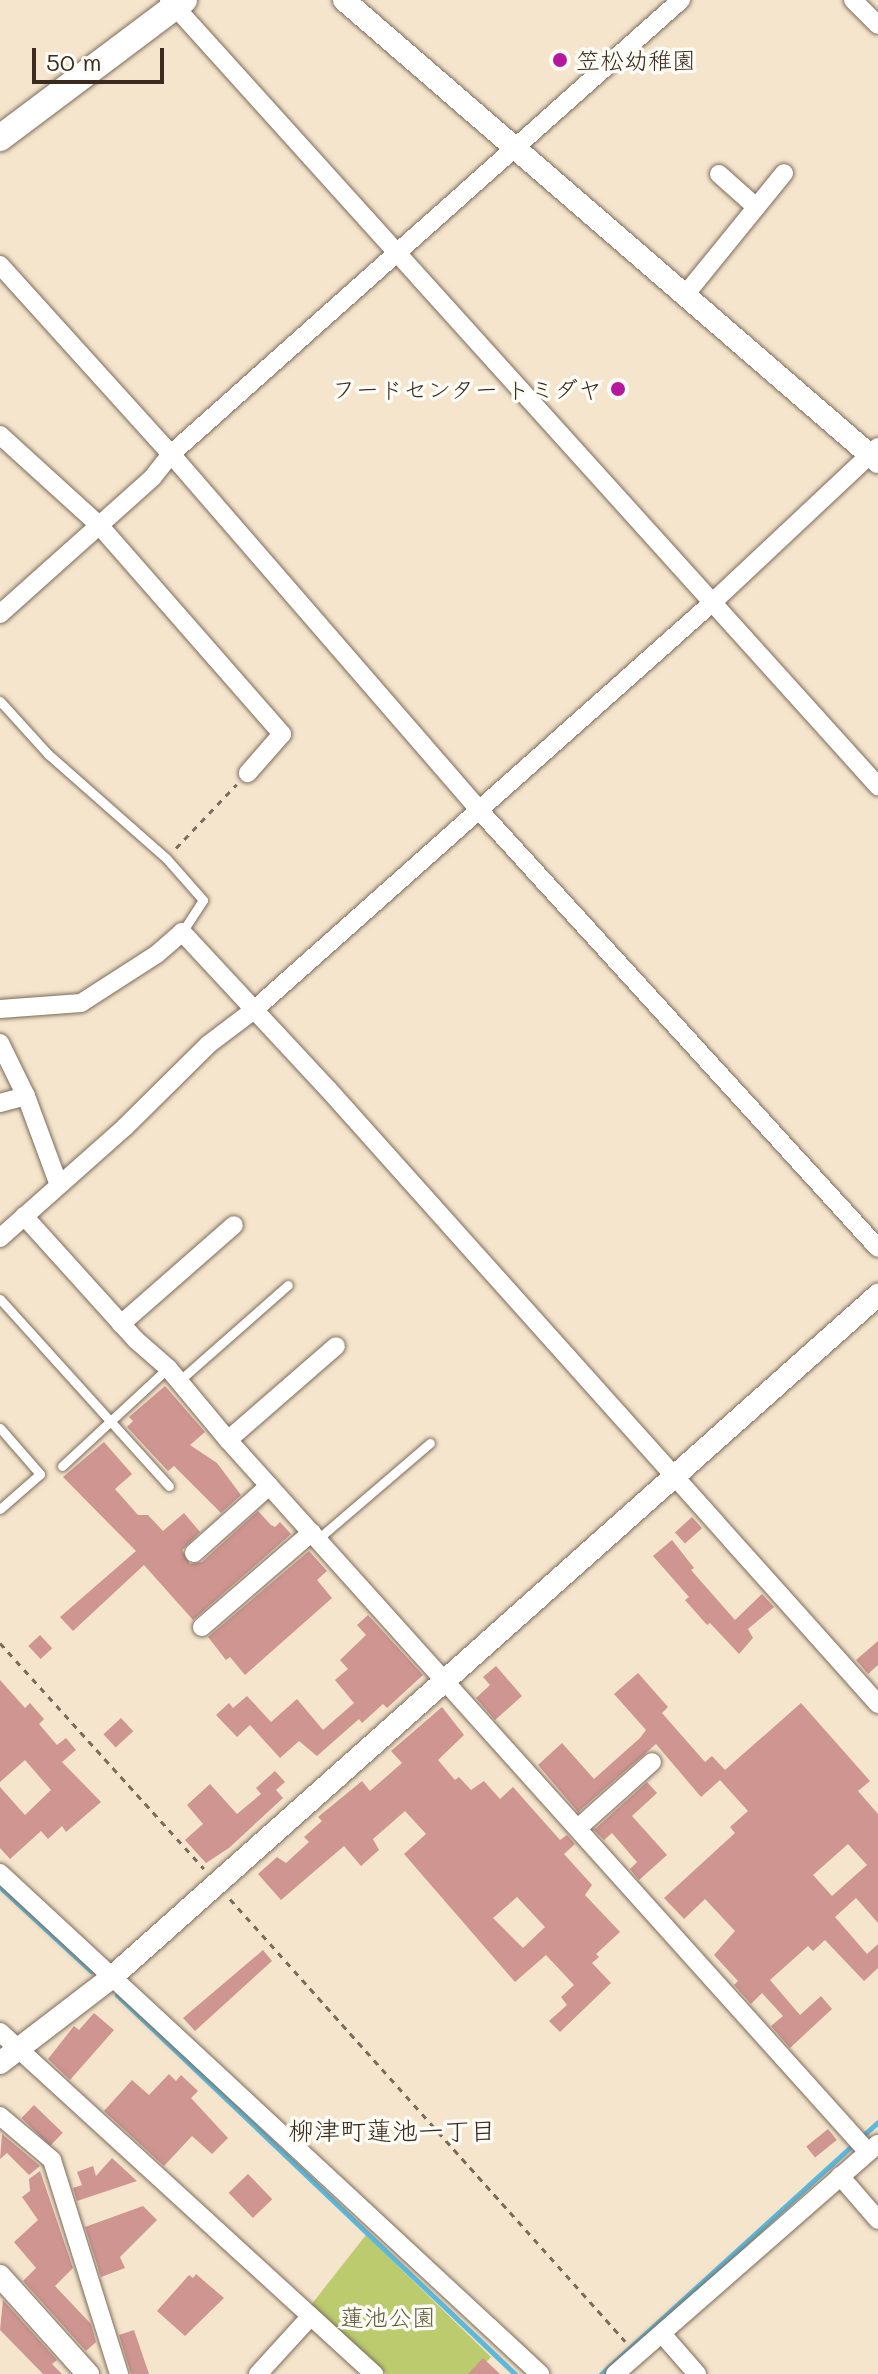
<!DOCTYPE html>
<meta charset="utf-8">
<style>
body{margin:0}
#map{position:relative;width:878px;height:2374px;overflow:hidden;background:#f5e5cc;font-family:Mali,"Klee One",sans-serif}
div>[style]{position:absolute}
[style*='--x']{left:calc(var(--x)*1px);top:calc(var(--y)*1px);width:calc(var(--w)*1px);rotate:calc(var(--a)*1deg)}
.green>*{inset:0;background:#bbcb6e}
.stream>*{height:5px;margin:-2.5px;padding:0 2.5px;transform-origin:2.5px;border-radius:2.5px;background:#5eb9dc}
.building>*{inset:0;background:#cf9591;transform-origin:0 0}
.path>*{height:3px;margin-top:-1.5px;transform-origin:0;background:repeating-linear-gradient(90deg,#7c6b5b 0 6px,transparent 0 12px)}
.roads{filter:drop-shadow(0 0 2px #7c6b5b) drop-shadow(0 0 2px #7c6b5b)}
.service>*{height:9px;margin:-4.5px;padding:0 4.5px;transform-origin:4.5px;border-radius:4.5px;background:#fff}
.minor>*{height:18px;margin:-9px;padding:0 9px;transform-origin:9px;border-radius:9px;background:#fff}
.tertiary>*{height:22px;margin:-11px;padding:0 11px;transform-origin:11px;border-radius:11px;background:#fff}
.secondary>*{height:26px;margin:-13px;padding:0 13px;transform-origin:13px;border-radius:13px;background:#fff}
.dots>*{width:22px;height:22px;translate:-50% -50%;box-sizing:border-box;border:4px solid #fdfcf7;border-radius:50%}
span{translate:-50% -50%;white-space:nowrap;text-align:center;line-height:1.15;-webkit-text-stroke:7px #fdfcf7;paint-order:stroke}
.poi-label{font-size:24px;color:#3b2a1e}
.left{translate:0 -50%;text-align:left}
.right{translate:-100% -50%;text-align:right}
.park-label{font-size:24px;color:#615a36}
.neighbourhood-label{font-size:26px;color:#3b2a1e}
.scale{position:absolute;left:32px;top:48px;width:132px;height:36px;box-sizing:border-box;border:4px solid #3b2a1e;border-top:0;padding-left:10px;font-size:24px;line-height:28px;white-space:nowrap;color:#3b2a1e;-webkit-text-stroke:6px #fdfcf7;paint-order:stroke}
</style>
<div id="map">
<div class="green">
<div style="clip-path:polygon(366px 2235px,491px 2357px,475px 2374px,387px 2374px,311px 2305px)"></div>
</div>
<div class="stream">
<div style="--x:0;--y:1887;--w:124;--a:42.7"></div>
<div style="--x:117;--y:1995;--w:550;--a:43.6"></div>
<div style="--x:601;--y:2374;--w:374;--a:-42.3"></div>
</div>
<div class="building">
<div style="clip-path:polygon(165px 1386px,205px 1432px,190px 1445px,217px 1463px,241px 1495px,221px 1513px,174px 1466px,168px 1471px,127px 1427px,133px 1421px,129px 1417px)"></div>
<div style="clip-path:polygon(104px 1442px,132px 1474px,115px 1489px,138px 1515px,148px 1515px,163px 1531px,184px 1513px,200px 1532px,182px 1550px,190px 1564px,202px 1562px,258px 1511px,271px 1525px,275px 1527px,280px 1522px,291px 1534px,193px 1620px,144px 1565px,73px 1631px,60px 1617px,136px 1551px,63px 1477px)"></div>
<div style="left:692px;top:1517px;width:15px;height:23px;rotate:48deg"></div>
<div style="clip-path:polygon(672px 1540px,694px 1568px,691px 1570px,735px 1620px,762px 1594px,774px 1607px,748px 1629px,753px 1638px,739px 1654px,710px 1623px,707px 1625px,685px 1600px,689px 1597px,653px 1556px)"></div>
<div style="clip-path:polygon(309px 1551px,327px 1571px,317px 1580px,332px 1598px,245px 1675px,230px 1657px,226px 1660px,208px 1637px)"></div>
<div style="clip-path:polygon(368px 1615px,423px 1675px,387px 1708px,383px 1704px,362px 1723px,359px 1719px,317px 1756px,299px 1741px,280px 1758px,250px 1725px,237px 1737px,216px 1715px,229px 1703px,233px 1708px,247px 1696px,271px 1722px,297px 1699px,323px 1730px,354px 1703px,335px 1680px,348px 1669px,340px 1660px,366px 1635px,357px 1625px)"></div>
<div style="left:40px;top:1635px;width:18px;height:16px;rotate:47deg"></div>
<div style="clip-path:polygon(878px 1641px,878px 1665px,868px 1674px,856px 1660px)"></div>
<div style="clip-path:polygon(496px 1666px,522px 1696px,495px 1720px,476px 1698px,490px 1685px,483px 1677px)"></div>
<div style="clip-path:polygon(evenodd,638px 1673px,668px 1707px,662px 1713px,705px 1762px,712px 1756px,725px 1770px,801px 1703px,870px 1781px,858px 1791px,878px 1814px,878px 1923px,856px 1898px,835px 1917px,867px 1954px,878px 1944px,878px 1968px,864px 1981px,825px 1940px,813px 1951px,808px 1946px,770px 1980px,800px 2015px,821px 1996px,832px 2009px,790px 2048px,771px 2026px,783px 2016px,762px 1993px,751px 2004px,734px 1985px,738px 1981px,714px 1955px,735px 1931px,705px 1899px,684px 1919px,664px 1898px,735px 1833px,730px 1827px,748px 1811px,720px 1780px,701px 1797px,656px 1744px,578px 1812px,538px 1765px,562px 1743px,594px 1779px,640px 1738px,646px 1730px,614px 1694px,638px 1673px,848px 1844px,867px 1865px,832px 1896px,813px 1875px,848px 1844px)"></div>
<div style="clip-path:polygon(0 1680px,25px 1708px,30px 1703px,44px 1719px,39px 1724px,57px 1745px,66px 1738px,76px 1750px,62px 1762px,101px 1802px,66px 1832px,62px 1826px,48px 1839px,41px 1831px,10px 1859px,0 1848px,0 1787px,25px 1815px,51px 1790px,25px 1760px,0 1782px)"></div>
<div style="clip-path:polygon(evenodd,442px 1707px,464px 1735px,438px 1760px,455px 1780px,459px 1777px,471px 1790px,484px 1781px,500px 1799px,513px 1787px,560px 1840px,567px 1835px,575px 1844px,564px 1854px,592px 1885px,585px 1895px,620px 1932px,596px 1954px,599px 1957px,592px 1963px,611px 1983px,560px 2032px,549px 2021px,567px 2005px,561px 1997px,574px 1985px,546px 1955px,515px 1982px,404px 1854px,426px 1834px,405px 1811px,373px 1839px,379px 1850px,361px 1866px,344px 1846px,281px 1900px,258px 1874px,277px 1857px,286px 1863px,309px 1842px,304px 1837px,322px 1821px,318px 1817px,362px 1781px,370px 1791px,402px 1763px,391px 1751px,442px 1707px,517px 1897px,545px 1927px,523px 1948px,493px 1918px,517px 1897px)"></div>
<div style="left:121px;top:1718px;width:18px;height:24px;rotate:47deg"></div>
<div style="clip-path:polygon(275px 1771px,285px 1782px,276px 1790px,283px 1798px,229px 1848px,206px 1863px,185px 1840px,203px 1824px,187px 1805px,210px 1784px,237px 1814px,261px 1794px,256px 1788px)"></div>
<div style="clip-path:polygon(647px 1782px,657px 1793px,632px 1816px,667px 1855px,639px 1880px,630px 1869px,637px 1862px,612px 1833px,604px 1840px,594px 1830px)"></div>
<div style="clip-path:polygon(263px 1950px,272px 1961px,195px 2031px,183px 2018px)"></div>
<div style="clip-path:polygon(94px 2013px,114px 2030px,70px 2080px,48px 2059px,74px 2026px,79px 2030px)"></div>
<div style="clip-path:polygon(169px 2074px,176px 2081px,181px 2075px,198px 2091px,191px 2098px,228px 2138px,212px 2154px,192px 2136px,164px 2166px,104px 2111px,132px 2080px,149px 2095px)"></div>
<div style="left:34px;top:2105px;width:40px;height:18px;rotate:44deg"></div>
<div style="left:828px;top:2129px;width:14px;height:28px;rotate:51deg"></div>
<div style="clip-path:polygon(2px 2134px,40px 2166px,29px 2175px,7px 2153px,0 2159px)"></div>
<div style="clip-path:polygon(112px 2158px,137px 2181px,77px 2201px,73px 2188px,82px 2185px,77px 2172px,93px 2166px,96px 2176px)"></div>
<div style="clip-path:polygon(40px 2171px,73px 2268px,55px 2286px,91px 2324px,96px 2342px,86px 2351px,23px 2281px,36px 2268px,14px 2242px,38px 2220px,22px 2197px,30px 2191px,29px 2179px)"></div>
<div style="left:248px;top:2174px;width:35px;height:27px;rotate:46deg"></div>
<div style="clip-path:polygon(143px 2206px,157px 2220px,120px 2257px,125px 2268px,101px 2277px,85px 2227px)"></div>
<div style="clip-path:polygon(196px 2274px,224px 2298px,185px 2336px,157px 2311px,189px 2275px,193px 2278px)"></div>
<div style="clip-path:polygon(3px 2300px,57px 2360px,52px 2364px,62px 2374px,43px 2374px,0 2330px)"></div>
<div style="clip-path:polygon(134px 2330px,149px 2374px,131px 2374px,119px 2335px)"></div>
<div style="clip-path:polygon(483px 2358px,500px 2374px,468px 2374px)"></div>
</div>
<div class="path">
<div style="--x:176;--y:848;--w:88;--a:-46.4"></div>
<div style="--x:0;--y:1643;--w:304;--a:47.9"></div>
<div style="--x:230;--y:1899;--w:593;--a:48.21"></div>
</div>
<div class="roads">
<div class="service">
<div style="--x:0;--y:701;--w:72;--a:47.8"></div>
<div style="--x:48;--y:754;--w:157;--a:41.4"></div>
<div style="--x:166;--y:858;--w:56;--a:48.6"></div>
<div style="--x:203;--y:900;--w:38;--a:123"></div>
<div style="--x:0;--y:1299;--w:252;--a:47.9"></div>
<div style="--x:179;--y:1381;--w:145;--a:-41.4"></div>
<div style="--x:0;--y:1428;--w:61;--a:49"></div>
<div style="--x:40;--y:1474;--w:53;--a:138.8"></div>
<div style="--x:62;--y:1466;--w:144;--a:-42.8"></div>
<div style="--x:319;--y:1538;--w:146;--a:-40.6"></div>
</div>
<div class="minor">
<div style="--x:169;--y:0;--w:1059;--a:47.95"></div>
<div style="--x:853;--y:0;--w:35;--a:45"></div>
<div style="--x:719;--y:174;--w:50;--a:41.7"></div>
<div style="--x:0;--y:265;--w:255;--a:47.9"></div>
<div style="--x:171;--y:454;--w:471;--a:49.1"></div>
<div style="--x:479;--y:810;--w:592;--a:47.67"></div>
<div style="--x:685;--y:295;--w:157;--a:-50.9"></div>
<div style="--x:0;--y:435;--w:134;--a:42.3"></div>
<div style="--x:99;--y:525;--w:278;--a:48.8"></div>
<div style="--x:282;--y:734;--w:52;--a:131.1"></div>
<div style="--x:0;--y:614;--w:205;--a:-41.8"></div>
<div style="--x:153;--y:477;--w:29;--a:-52"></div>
<div style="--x:171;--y:454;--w:683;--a:-41.68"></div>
<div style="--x:0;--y:1009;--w:81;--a:-4.2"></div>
<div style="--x:81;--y:1003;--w:90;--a:-32.8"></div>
<div style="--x:157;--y:954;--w:33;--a:-41"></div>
<div style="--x:182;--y:932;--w:214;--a:47.1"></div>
<div style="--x:328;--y:1089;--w:825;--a:48.19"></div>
<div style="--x:0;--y:1043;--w:59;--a:63.9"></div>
<div style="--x:26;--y:1096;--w:95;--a:69.7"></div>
<div style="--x:0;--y:1103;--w:27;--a:-15"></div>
<div style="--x:24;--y:1216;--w:167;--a:47.9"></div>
<div style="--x:136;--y:1340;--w:43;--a:41.2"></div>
<div style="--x:168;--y:1368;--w:94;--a:50.2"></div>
<div style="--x:228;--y:1440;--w:957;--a:48.05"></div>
<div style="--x:0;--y:1238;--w:167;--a:-41.6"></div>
<div style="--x:125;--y:1127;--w:118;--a:-44.7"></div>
<div style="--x:209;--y:1044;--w:56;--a:-37.1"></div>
<div style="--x:254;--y:1010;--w:616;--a:-41.64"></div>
<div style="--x:714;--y:601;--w:225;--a:-43.2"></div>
<div style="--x:121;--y:1324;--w:150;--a:-41.2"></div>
<div style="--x:228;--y:1440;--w:143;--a:-41"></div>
<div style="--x:194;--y:1553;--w:101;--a:-41.8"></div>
<div style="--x:202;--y:1627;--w:145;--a:-40.8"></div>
<div style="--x:578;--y:1828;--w:99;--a:-41.7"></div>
<div style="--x:0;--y:1873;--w:737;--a:42.85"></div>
<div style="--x:0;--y:2032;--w:507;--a:42.44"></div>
<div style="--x:0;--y:2116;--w:68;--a:40.2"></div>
<div style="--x:52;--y:2160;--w:224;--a:72.6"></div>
<div style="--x:840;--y:2176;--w:58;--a:49.2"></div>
<div style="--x:663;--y:2335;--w:52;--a:48.9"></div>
<div style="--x:258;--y:2374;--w:77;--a:-47.6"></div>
<div style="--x:615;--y:2374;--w:349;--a:-41.2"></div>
</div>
<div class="tertiary">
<div style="--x:344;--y:0;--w:706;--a:40.87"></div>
<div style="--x:0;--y:2063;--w:141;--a:-37.5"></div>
<div style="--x:112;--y:1977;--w:1026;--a:-41.68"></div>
<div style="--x:0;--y:2276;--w:132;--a:48.1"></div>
</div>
<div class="secondary">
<div style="--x:0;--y:138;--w:230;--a:-36.9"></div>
</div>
</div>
<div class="dots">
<div style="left:560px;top:60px;background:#b5179e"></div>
<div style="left:618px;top:389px;background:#b5179e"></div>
</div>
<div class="poi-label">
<span class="left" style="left:576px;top:60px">笠松幼稚園</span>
<span class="right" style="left:602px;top:389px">フードセンター トミダヤ</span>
</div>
<div class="park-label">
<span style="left:388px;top:2317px">蓮池公園</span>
</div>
<div class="neighbourhood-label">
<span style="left:392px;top:2131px">柳津町蓮池一丁目</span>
</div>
<div class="scale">50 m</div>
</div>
